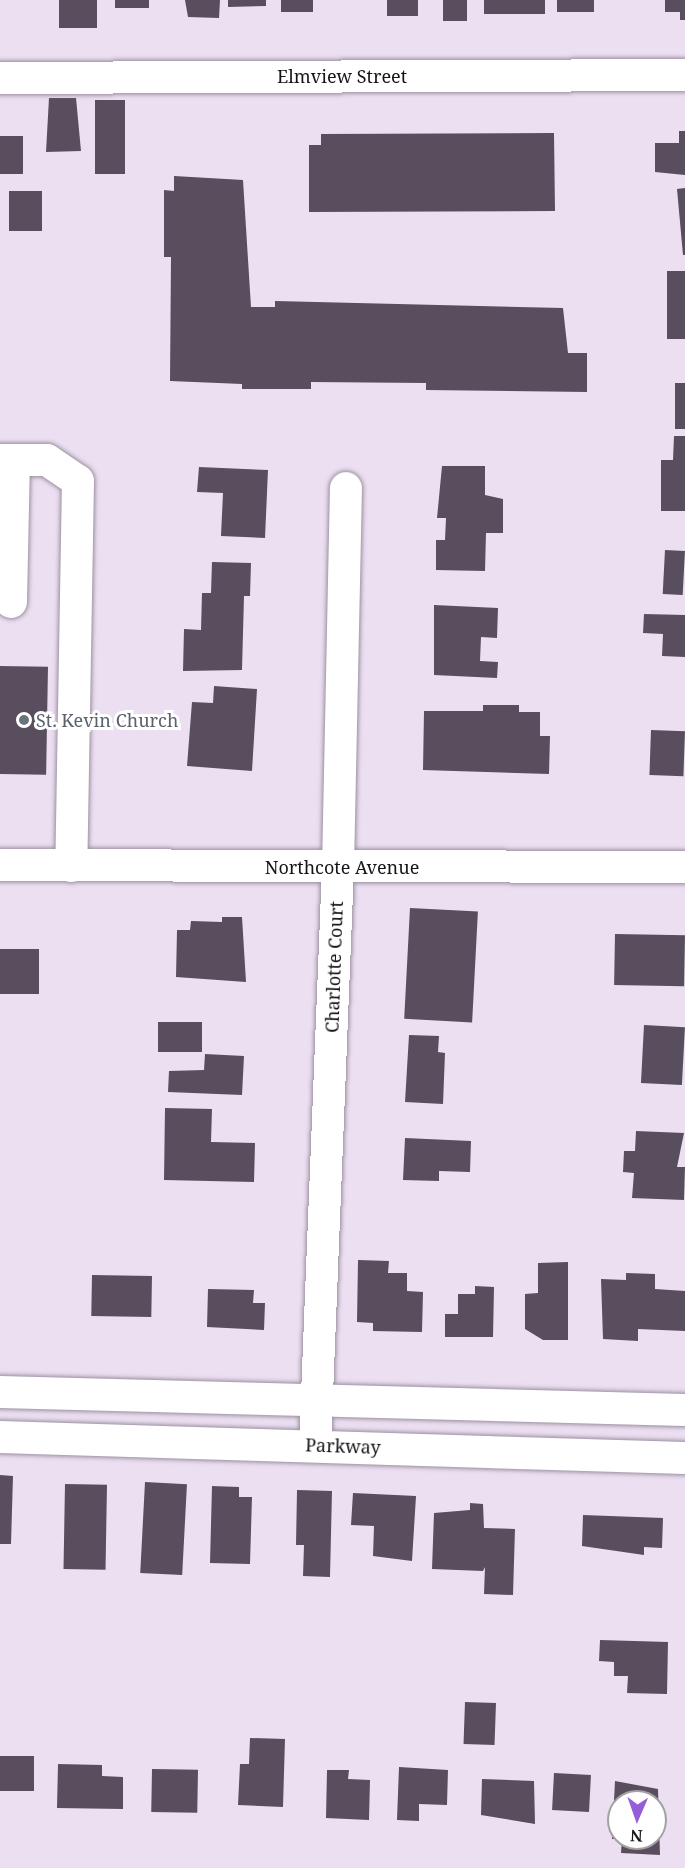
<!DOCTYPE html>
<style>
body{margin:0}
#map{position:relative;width:685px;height:1868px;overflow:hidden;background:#ebdff1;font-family:"Noto Serif",serif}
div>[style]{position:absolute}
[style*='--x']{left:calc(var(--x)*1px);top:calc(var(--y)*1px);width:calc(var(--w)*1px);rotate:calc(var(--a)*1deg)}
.building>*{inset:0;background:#584e5d;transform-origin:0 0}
.roads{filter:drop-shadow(0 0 2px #9c91a1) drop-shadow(0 0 2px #9c91a1)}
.minor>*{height:32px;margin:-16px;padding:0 16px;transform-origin:16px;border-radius:16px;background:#fff}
.dots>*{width:16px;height:16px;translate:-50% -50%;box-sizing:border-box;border:3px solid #fff;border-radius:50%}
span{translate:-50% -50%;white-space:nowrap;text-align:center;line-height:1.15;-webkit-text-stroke:6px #fff;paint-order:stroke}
.street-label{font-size:18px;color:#171319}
.worship-label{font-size:18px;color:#5b616d}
.left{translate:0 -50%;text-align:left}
.north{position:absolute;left:607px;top:1790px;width:60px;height:60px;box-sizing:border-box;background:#fff;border:2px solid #a2a1a3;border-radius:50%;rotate:182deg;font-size:16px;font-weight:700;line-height:24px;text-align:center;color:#171319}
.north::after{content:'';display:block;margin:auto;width:21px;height:27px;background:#955ed6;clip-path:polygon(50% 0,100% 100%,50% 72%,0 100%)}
</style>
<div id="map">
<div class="building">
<div style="left:59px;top:0;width:38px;height:28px"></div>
<div style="left:115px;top:0;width:34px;height:8px"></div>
<div style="clip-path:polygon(185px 0,220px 0,219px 18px,188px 17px)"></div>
<div style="clip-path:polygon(228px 0,266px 0,266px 6px,228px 7px)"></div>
<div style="left:281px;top:0;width:32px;height:12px"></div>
<div style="left:387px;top:0;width:31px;height:16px"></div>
<div style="left:443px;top:0;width:24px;height:21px"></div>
<div style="left:484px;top:0;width:61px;height:14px"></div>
<div style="left:557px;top:0;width:37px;height:12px"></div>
<div style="clip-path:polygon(665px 0,685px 0,685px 20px,680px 20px,680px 12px,665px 12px)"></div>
<div style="clip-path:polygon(49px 98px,76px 98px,81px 151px,46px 152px)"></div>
<div style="left:95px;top:100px;width:30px;height:74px"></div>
<div style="clip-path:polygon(679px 131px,685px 131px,685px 175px,655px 172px,655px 143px,679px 143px)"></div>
<div style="clip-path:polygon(554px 133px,555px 211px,309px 212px,309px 145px,321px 145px,321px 134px)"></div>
<div style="left:0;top:136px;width:23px;height:38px"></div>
<div style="clip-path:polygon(174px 176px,243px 180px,251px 307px,275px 307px,275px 301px,563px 308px,568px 353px,587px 353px,587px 392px,426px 390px,426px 383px,311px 382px,311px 389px,242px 389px,242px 384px,170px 381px,171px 257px,164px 257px,164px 190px,174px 191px)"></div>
<div style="clip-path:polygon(685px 188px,685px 255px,683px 255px,677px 189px)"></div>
<div style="left:9px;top:191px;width:33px;height:40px"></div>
<div style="left:667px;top:271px;width:18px;height:68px"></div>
<div style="left:675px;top:383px;width:10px;height:46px"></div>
<div style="clip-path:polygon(674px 436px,685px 436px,685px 511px,661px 511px,661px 460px,673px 460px)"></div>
<div style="clip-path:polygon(442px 466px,485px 466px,485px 495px,503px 499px,503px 533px,486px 533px,485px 571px,436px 570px,436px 540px,445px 540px,446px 518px,437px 518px)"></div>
<div style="clip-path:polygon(199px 467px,268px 470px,265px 538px,221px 536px,223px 493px,197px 492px)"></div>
<div style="left:665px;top:550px;width:20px;height:44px;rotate:3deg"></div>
<div style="clip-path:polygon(212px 562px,251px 563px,250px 596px,244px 596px,242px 670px,183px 671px,184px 629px,201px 630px,202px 593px,211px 593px)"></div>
<div style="clip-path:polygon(434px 605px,498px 608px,497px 638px,481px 637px,480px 661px,498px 662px,497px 678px,434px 675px)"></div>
<div style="clip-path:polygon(644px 614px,685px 615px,685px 657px,662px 656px,663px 634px,643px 633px)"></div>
<div style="left:0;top:666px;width:48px;height:108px;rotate:1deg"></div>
<div style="clip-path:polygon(214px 686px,257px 689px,252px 771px,187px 766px,192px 702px,213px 703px)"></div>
<div style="clip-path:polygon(483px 705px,519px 705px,519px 712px,540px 712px,540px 736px,550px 736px,549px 774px,423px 770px,424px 711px,483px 711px)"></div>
<div style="left:651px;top:730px;width:34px;height:45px;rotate:2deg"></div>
<div style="left:410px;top:908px;width:68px;height:111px;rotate:3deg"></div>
<div style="clip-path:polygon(222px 917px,242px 917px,246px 982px,176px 977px,177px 930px,190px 930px,191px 921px,222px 922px)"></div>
<div style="left:615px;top:934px;width:70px;height:51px;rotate:1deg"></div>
<div style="left:0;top:949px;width:39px;height:45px"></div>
<div style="left:158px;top:1022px;width:44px;height:30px"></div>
<div style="left:644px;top:1025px;width:41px;height:58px;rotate:3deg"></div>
<div style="clip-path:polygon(409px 1035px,439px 1036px,438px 1052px,445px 1053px,443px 1104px,405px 1102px)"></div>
<div style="clip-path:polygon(205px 1054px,244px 1056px,242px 1095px,168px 1092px,169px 1071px,204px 1070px)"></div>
<div style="clip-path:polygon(165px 1108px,212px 1109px,211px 1142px,255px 1143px,254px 1182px,164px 1180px)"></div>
<div style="clip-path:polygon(636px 1131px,684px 1133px,677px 1167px,685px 1167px,684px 1200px,632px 1198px,634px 1173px,623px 1172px,624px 1151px,635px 1151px)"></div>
<div style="clip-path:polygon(405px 1138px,471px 1141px,470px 1172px,439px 1171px,439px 1181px,403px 1180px)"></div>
<div style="clip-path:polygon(358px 1260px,389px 1261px,388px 1273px,407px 1273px,407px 1291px,423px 1292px,422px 1332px,373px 1331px,373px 1323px,357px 1322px)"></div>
<div style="clip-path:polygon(568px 1262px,568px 1340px,543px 1340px,525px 1329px,525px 1294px,538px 1293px,538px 1263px)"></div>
<div style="clip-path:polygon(626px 1273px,655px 1274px,655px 1289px,685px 1291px,685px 1331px,638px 1329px,638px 1341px,603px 1339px,601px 1279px,626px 1280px)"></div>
<div style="left:92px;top:1275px;width:60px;height:41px;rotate:1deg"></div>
<div style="clip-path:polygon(475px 1286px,494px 1287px,493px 1337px,445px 1337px,445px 1314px,458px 1314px,458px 1294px,475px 1294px)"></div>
<div style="clip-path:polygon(208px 1289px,254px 1290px,253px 1303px,265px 1303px,264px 1330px,207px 1327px)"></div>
<div style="clip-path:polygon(0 1475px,13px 1476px,11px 1544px,0 1544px)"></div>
<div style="left:145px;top:1482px;width:42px;height:91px;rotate:3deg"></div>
<div style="left:65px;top:1484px;width:42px;height:85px;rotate:1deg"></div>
<div style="clip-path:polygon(212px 1486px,239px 1487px,239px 1497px,252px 1497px,250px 1564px,210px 1563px)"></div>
<div style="clip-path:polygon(297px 1490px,332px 1491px,330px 1577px,303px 1576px,304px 1545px,296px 1545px)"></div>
<div style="clip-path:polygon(353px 1493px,416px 1496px,412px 1561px,373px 1556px,374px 1526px,351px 1525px)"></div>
<div style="clip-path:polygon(470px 1503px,483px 1504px,484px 1528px,515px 1529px,513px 1595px,484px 1594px,485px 1567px,483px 1571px,432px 1569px,434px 1513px,470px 1510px)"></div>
<div style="clip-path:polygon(583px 1515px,663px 1518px,662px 1548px,644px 1547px,644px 1555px,582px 1546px)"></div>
<div style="clip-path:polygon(600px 1640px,668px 1642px,667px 1694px,627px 1693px,628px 1676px,614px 1676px,614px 1662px,599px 1661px)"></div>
<div style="left:465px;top:1702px;width:31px;height:42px;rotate:2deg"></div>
<div style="clip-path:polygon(250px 1738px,285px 1739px,283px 1807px,238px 1805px,240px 1764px,249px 1764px)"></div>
<div style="left:0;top:1756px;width:34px;height:35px"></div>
<div style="clip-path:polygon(58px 1764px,102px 1765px,102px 1776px,123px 1777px,123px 1809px,57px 1808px)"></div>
<div style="clip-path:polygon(399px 1767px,448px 1770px,447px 1805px,419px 1804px,419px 1821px,397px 1820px)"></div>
<div style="left:152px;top:1769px;width:46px;height:43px;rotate:1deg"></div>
<div style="clip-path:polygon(327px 1770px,349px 1770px,348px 1779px,370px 1780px,369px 1820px,326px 1818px)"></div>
<div style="left:554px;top:1773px;width:37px;height:37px;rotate:3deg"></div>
<div style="clip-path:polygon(482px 1779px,534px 1781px,535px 1824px,481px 1815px)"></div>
<div style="clip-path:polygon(615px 1781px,658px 1789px,660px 1855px,621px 1853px,622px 1838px,655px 1838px,655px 1802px,619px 1802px,619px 1839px,612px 1839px)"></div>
</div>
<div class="roads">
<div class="minor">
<div style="--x:0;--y:78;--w:685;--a:-0.25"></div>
<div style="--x:0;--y:460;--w:47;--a:0"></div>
<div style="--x:47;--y:460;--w:37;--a:34"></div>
<div style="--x:78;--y:481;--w:385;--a:91"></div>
<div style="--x:11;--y:602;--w:142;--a:-88.8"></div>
<div style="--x:0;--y:865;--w:685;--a:0.17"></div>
<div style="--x:0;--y:1392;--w:685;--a:1.51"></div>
<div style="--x:0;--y:1437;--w:685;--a:1.76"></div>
<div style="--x:315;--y:1445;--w:577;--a:-87.72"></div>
<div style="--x:338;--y:868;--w:380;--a:-88.8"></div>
</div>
</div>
<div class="dots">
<div style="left:24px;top:720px;background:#6b7280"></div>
</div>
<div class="street-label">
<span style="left:342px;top:76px">Elmview Street</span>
<span style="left:342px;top:867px">Northcote Avenue</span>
<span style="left:334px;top:967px;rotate:-88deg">Charlotte Court</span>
<span style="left:343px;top:1446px;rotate:2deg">Parkway</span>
</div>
<div class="worship-label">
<span class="left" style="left:36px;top:720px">St. Kevin Church</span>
</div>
<div class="north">N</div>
</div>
